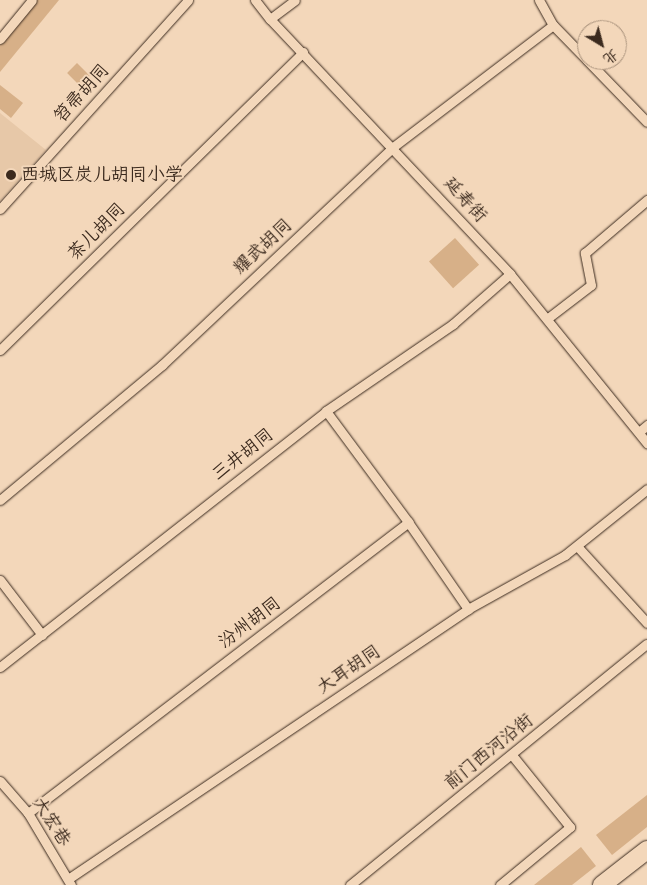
<!DOCTYPE html>
<meta charset="utf-8">
<style>
body{margin:0}
#map{position:relative;width:647px;height:885px;overflow:hidden;background:#f3d7ba;font-family:"Architects Daughter","LXGW WenKai TC",sans-serif}
div>[style]{position:absolute}
[style*='--x']{left:calc(var(--x)*1px);top:calc(var(--y)*1px);width:calc(var(--w)*1px);rotate:calc(var(--a)*1deg)}
.built>*{inset:0;background:#e7c8a8}
.building>*{inset:0;background:#d7b088;transform-origin:0 0}
.roads{filter:drop-shadow(0 0 1px #3b2a1e) drop-shadow(0 0 1px #3b2a1e)}
.lane>*{height:9px;margin:-4.5px;padding:0 4.5px;transform-origin:4.5px;border-radius:4.5px;background:#f3d7ba}
.street>*{height:18px;margin:-9px;padding:0 9px;transform-origin:9px;border-radius:9px;background:#f3d7ba}
.dots>*{width:14px;height:14px;translate:-50% -50%;box-sizing:border-box;border:2px solid #f3d7ba;border-radius:50%}
span{translate:-50% -50%;white-space:nowrap;text-align:center;line-height:1.15;-webkit-text-stroke:4px #f3d7ba;paint-order:stroke}
.street-label{font-size:18px;color:#3b2a1e}
.poi-label{font-size:18px;color:#3b2a1e}
.left{translate:0 -50%;text-align:left}
.north{position:absolute;left:577px;top:20px;width:50px;height:50px;box-sizing:border-box;background:#f3d7ba;border:1px solid #a9927c;border-radius:50%;rotate:143deg;font-size:14px;font-weight:700;line-height:20px;text-align:center;color:#3b2a1e}
.north::after{content:'';display:block;margin:auto;width:18px;height:22px;background:#3b2a1e;clip-path:polygon(50% 0,100% 100%,50% 72%,0 100%)}
</style>
<div id="map">
<div class="built">
<div style="clip-path:polygon(0 113px,46px 150px,0 201px)"></div>
</div>
<div class="building">
<div style="clip-path:polygon(37px 0,59px 0,0 72px,0 45px)"></div>
<div style="left:77px;top:63px;width:18px;height:14px;rotate:45deg"></div>
<div style="clip-path:polygon(0 85px,23px 103px,11px 118px,0 109px)"></div>
<div style="left:455px;top:238px;width:36px;height:35px;rotate:48deg"></div>
<div style="clip-path:polygon(647px 795px,647px 827px,612px 855px,596px 835px)"></div>
<div style="clip-path:polygon(581px 847px,596px 866px,572px 885px,534px 885px)"></div>
</div>
<div class="roads">
<div class="lane">
<div style="--x:255;--y:0;--w:24;--a:52"></div>
<div style="--x:270;--y:19;--w:350;--a:46.7"></div>
<div style="--x:510;--y:274;--w:218;--a:51"></div>
<div style="--x:539;--y:0;--w:29;--a:61"></div>
<div style="--x:553;--y:25;--w:49;--a:45.8"></div>
<div style="--x:270;--y:19;--w:31;--a:-37"></div>
<div style="--x:0;--y:39;--w:50;--a:-50.6"></div>
<div style="--x:587;--y:60;--w:86;--a:45.9"></div>
<div style="--x:0;--y:209;--w:281;--a:-48"></div>
<div style="--x:548;--y:318;--w:54;--a:-37.5"></div>
<div style="--x:591;--y:285;--w:33;--a:-101"></div>
<div style="--x:585;--y:253;--w:82;--a:-40.5"></div>
<div style="--x:0;--y:350;--w:425;--a:-44.5"></div>
<div style="--x:326;--y:411;--w:138;--a:53.5"></div>
<div style="--x:639;--y:432;--w:11;--a:-41"></div>
<div style="--x:0;--y:500;--w:211;--a:-39.8"></div>
<div style="--x:162;--y:365;--w:318;--a:-43.3"></div>
<div style="--x:393;--y:147;--w:201;--a:-37.3"></div>
<div style="--x:577;--y:546;--w:104;--a:47.7"></div>
<div style="--x:0;--y:580;--w:69;--a:52.6"></div>
<div style="--x:0;--y:667;--w:415;--a:-38.1"></div>
<div style="--x:326;--y:411;--w:154;--a:-34.4"></div>
<div style="--x:453;--y:324;--w:76;--a:-41.3"></div>
<div style="--x:0;--y:781;--w:43;--a:48.8"></div>
<div style="--x:28;--y:813;--w:84;--a:59.2"></div>
<div style="--x:28;--y:813;--w:479;--a:-37.4"></div>
<div style="--x:408;--y:522;--w:106;--a:55.4"></div>
<div style="--x:68;--y:879;--w:483;--a:-34"></div>
<div style="--x:468;--y:609;--w:111;--a:-29.1"></div>
<div style="--x:565;--y:555;--w:105;--a:-38.8"></div>
<div style="--x:350;--y:885;--w:382;--a:-39.1"></div>
<div style="--x:500;--y:885;--w:91;--a:-39.6"></div>
<div style="--x:570;--y:827;--w:92;--a:-128.9"></div>
</div>
<div class="street">
<div style="--x:602;--y:885;--w:57;--a:-37.9"></div>
</div>
</div>
<div class="dots">
<div style="left:11px;top:175px;background:#3b2a1e"></div>
</div>
<div class="street-label">
<span style="left:82px;top:94px;rotate:-48deg">笤帚胡同</span>
<span style="left:465px;top:200px;rotate:47deg">延寿街</span>
<span style="left:97px;top:232px;rotate:-45deg">茶儿胡同</span>
<span style="left:263px;top:247px;rotate:-43deg">耀武胡同</span>
<span style="left:243px;top:455px;rotate:-38deg">三井胡同</span>
<span style="left:250px;top:623px;rotate:-37deg">汾州胡同</span>
<span style="left:349px;top:670px;rotate:-34deg">大耳胡同</span>
<span style="left:489px;top:752px;rotate:-39deg">前门西河沿街</span>
<span style="left:51px;top:822px;rotate:57deg">大宏巷</span>
</div>
<div class="poi-label">
<span class="left" style="left:21px;top:175px">西城区炭儿胡同小学</span>
</div>
<div class="north">北</div>
</div>
